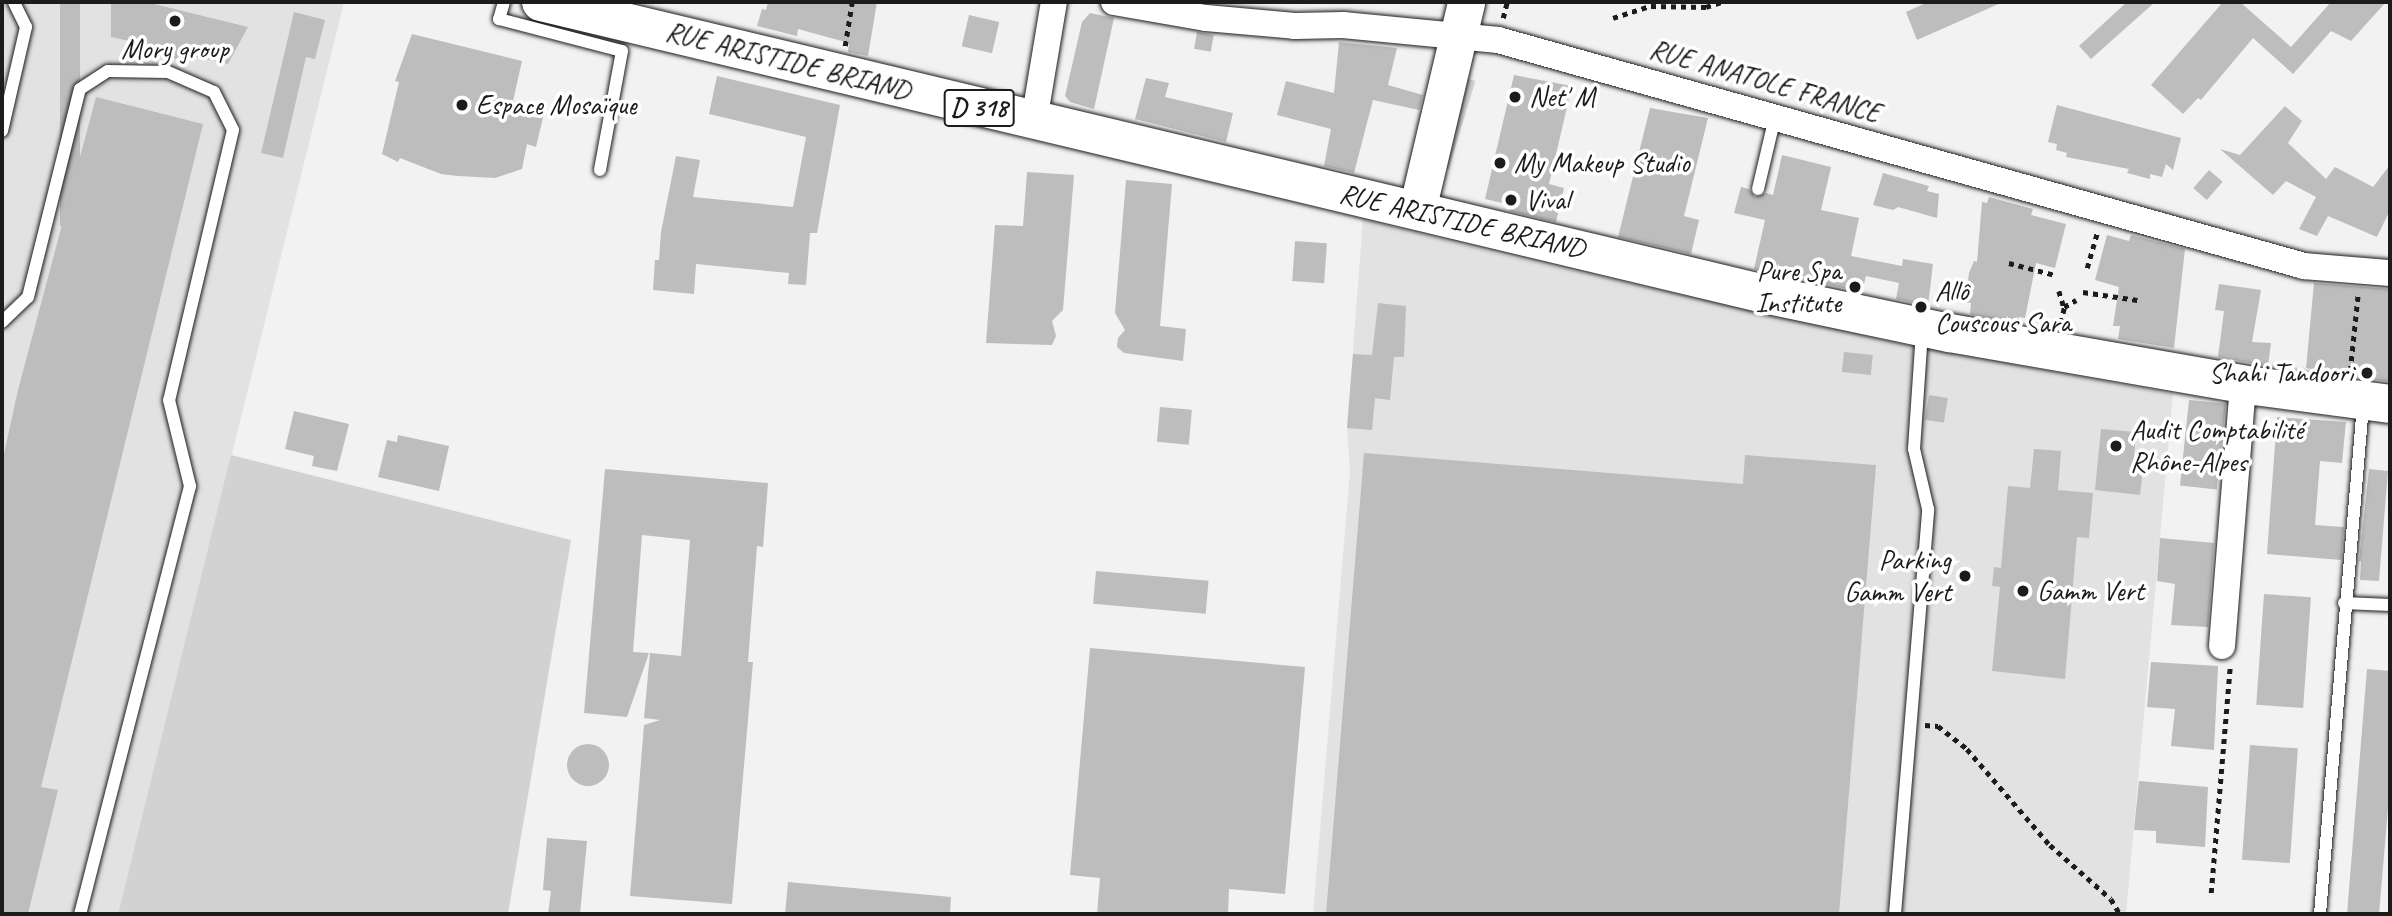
<!DOCTYPE html>
<meta charset="utf-8">
<style>
body{margin:0}
#map{position:relative;width:2392px;height:916px;overflow:hidden;background:#f2f2f2;font-family:Caveat,sans-serif}
div>[style]{position:absolute}
[style*='--x']{left:calc(var(--x)*1px);top:calc(var(--y)*1px);width:calc(var(--w)*1px);rotate:calc(var(--a)*1deg)}
.built>*{inset:0;background:#e2e2e2}
.green>*{inset:0;background:#d2d2d2;transform-origin:0 0}
.building>*{inset:0;background:#bdbdbd;transform-origin:0 0}
.round{border-radius:50%}
.path>*{height:4.5px;margin-top:-2.25px;transform-origin:0;background:repeating-linear-gradient(90deg,#1c1c1c 0 5px,transparent 0 10px)}
.roads{filter:drop-shadow(0 0 2px #1c1c1c) drop-shadow(0 0 2px #1c1c1c)}
.service>*{height:12px;margin:-6px;padding:0 6px;transform-origin:6px;border-radius:6px;background:#fff}
.minor>*{height:26px;margin:-13px;padding:0 13px;transform-origin:13px;border-radius:13px;background:#fff}
.secondary>*{height:37px;margin:-18.5px;padding:0 18.5px;transform-origin:18.5px;border-radius:18.5px;background:#fff}
.primary>*{height:38px;margin:-19px;padding:0 19px;transform-origin:19px;border-radius:19px;background:#fff}
.dots>*{width:19px;height:19px;translate:-50% -50%;box-sizing:border-box;border:4px solid #fff;border-radius:50%}
span{translate:-50% -50%;white-space:nowrap;text-align:center;line-height:1.15;-webkit-text-stroke:7px #fff;paint-order:stroke}
.shield-label span{padding:2px 5px;background:#fff;border:2px solid;border-radius:5px;-webkit-text-stroke-width:0}
.shield-label{font-size:26px;color:#1c1c1c;font-weight:700}
.poi-label{font-size:28px;color:#1c1c1c}
.left{translate:0 -50%;text-align:left}
.right{translate:-100% -50%;text-align:right}
.street-label{font-size:28px;color:#1c1c1c}
.frame{position:absolute;inset:0;border:4px solid #1c1c1c;pointer-events:none}
</style>
<div id="map">
<div class="built">
<div style="clip-path:polygon(2px 2px,344px 2px,118px 914px,2px 914px)"></div>
<div style="clip-path:polygon(1363px 219px,1511px 257px,1908px 345px,2173px 394px,2126px 914px,1313px 914px,1350px 472px,1347px 428px)"></div>
</div>
<div class="green">
<div style="left:1462px;top:77px;width:14px;height:92px;rotate:17deg"></div>
<div style="clip-path:polygon(231px 455px,571px 540px,508px 914px,118px 914px)"></div>
</div>
<div class="building">
<div style="left:60px;top:2px;width:20px;height:224px"></div>
<div style="clip-path:polygon(111px 2px,146px 2px,248px 27px,228px 64px,183px 54px,181px 60px,156px 55px,157px 47px,111px 37px)"></div>
<div style="clip-path:polygon(768px 2px,877px 2px,868px 56px,848px 52px,849px 43px,798px 29px,797px 36px,757px 26px,762px 9px,766px 10px)"></div>
<div style="clip-path:polygon(1928px 2px,2003px 2px,1917px 40px,1906px 12px)"></div>
<div style="clip-path:polygon(2127px 2px,2155px 2px,2091px 59px,2079px 46px)"></div>
<div style="clip-path:polygon(2223px 2px,2240px 2px,2291px 47px,2331px 2px,2386px 2px,2351px 41px,2331px 31px,2293px 74px,2253px 38px,2201px 100px,2198px 98px,2183px 114px,2151px 85px)"></div>
<div style="clip-path:polygon(294px 12px,325px 20px,315px 59px,306px 57px,283px 158px,261px 153px)"></div>
<div style="clip-path:polygon(1090px 13px,1114px 18px,1094px 109px,1070px 102px,1065px 96px,1082px 22px)"></div>
<div style="left:969px;top:15px;width:31px;height:32px;rotate:13deg"></div>
<div style="left:1197px;top:32px;width:17px;height:17px;rotate:10deg"></div>
<div style="clip-path:polygon(412px 34px,522px 61px,513px 101px,545px 109px,536px 147px,527px 144px,522px 169px,495px 178px,458px 176px,441px 174px,400px 158px,398px 162px,382px 154px,399px 82px,395px 81px)"></div>
<div style="clip-path:polygon(1339px 42px,1397px 48px,1388px 85px,1423px 95px,1419px 110px,1373px 100px,1354px 173px,1324px 166px,1331px 129px,1277px 115px,1286px 81px,1334px 93px)"></div>
<div style="clip-path:polygon(1514px 75px,1572px 86px,1549px 184px,1564px 188px,1556px 222px,1509px 211px,1511px 205px,1485px 199px)"></div>
<div style="clip-path:polygon(717px 76px,840px 105px,817px 233px,810px 233px,806px 285px,788px 284px,789px 273px,696px 264px,694px 294px,653px 290px,655px 260px,659px 260px,661px 232px,676px 156px,700px 160px,693px 197px,793px 207px,806px 137px,709px 114px)"></div>
<div style="clip-path:polygon(1146px 78px,1169px 83px,1165px 97px,1233px 113px,1226px 142px,1135px 119px)"></div>
<div style="clip-path:polygon(96px 97px,203px 124px,41px 787px,58px 790px,28px 914px,2px 914px,2px 463px,18px 390px)"></div>
<div style="clip-path:polygon(2057px 105px,2181px 138px,2173px 170px,2166px 164px,2162px 177px,2150px 174px,2150px 179px,2127px 173px,2129px 169px,2066px 157px,2067px 153px,2056px 150px,2057px 144px,2048px 142px)"></div>
<div style="clip-path:polygon(2285px 106px,2302px 121px,2288px 143px,2326px 179px,2335px 167px,2373px 187px,2390px 165px,2390px 210px,2377px 237px,2328px 216px,2317px 236px,2299px 229px,2316px 197px,2286px 181px,2273px 195px,2220px 149px,2240px 155px)"></div>
<div style="clip-path:polygon(1650px 108px,1708px 118px,1684px 216px,1699px 220px,1691px 254px,1618px 237px)"></div>
<div style="clip-path:polygon(1782px 155px,1831px 167px,1821px 210px,1859px 218px,1851px 256px,1902px 266px,1903px 259px,1933px 264px,1928px 306px,1896px 299px,1899px 283px,1866px 276px,1862px 292px,1754px 269px,1765px 220px,1734px 213px,1741px 187px,1749px 189px,1755px 197px,1766px 193px,1773px 195px)"></div>
<div style="left:2209px;top:170px;width:18px;height:24px;rotate:41deg"></div>
<div style="clip-path:polygon(1027px 172px,1074px 175px,1063px 310px,1052px 321px,1056px 336px,1052px 345px,986px 343px,995px 225px,1023px 226px)"></div>
<div style="clip-path:polygon(1883px 173px,1929px 186px,1927px 191px,1939px 194px,1937px 218px,1898px 207px,1893px 210px,1873px 205px)"></div>
<div style="clip-path:polygon(1126px 180px,1172px 184px,1160px 326px,1186px 329px,1183px 361px,1124px 353px,1117px 347px,1118px 338px,1125px 330px,1115px 313px)"></div>
<div style="clip-path:polygon(1989px 197px,2033px 209px,2031px 215px,2066px 224px,2055px 268px,2036px 263px,2025px 318px,2019px 317px,2017px 323px,1970px 314px,1971px 303px,1965px 302px,1969px 273px,1974px 261px,1977px 262px,1982px 202px,1987px 203px)"></div>
<div style="clip-path:polygon(2107px 235px,2129px 241px,2131px 235px,2185px 249px,2174px 348px,2118px 339px,2120px 326px,2113px 326px,2119px 287px,2095px 280px)"></div>
<div style="left:1295px;top:241px;width:32px;height:40px;rotate:4deg"></div>
<div style="clip-path:polygon(2314px 283px,2390px 289px,2390px 382px,2306px 368px)"></div>
<div style="clip-path:polygon(2219px 284px,2261px 290px,2252px 342px,2271px 343px,2268px 366px,2218px 357px,2224px 311px,2215px 310px)"></div>
<div style="clip-path:polygon(1378px 303px,1406px 306px,1404px 357px,1394px 357px,1390px 400px,1375px 398px,1372px 430px,1347px 428px,1353px 354px,1372px 355px)"></div>
<div style="left:1844px;top:352px;width:29px;height:20px;rotate:6deg"></div>
<div style="left:1929px;top:395px;width:19px;height:25px;rotate:9deg"></div>
<div style="left:2189px;top:400px;width:37px;height:86px;rotate:6deg"></div>
<div style="left:1160px;top:407px;width:32px;height:35px;rotate:5deg"></div>
<div style="clip-path:polygon(294px 411px,349px 424px,337px 471px,312px 466px,314px 456px,285px 449px)"></div>
<div style="clip-path:polygon(2277px 417px,2346px 422px,2342px 463px,2320px 461px,2315px 525px,2344px 527px,2341px 560px,2267px 554px)"></div>
<div style="clip-path:polygon(2101px 429px,2136px 432px,2134px 458px,2142px 459px,2143px 469px,2140px 495px,2095px 490px)"></div>
<div style="clip-path:polygon(398px 435px,449px 446px,439px 491px,378px 477px,387px 440px,397px 442px)"></div>
<div style="clip-path:polygon(2034px 449px,2061px 451px,2058px 490px,2093px 493px,2089px 538px,2077px 537px,2065px 679px,1992px 671px,2000px 587px,1992px 586px,1994px 567px,2001px 568px,2008px 486px,2030px 488px)"></div>
<div style="clip-path:polygon(1364px 453px,1743px 484px,1745px 455px,1876px 465px,1839px 914px,1326px 914px)"></div>
<div style="clip-path:polygon(605px 469px,768px 483px,763px 547px,757px 546px,748px 662px,753px 662px,732px 904px,630px 896px,644px 725px,660px 720px,644px 718px,650px 653px,681px 656px,690px 540px,642px 535px,633px 652px,649px 653px,627px 717px,584px 713px)"></div>
<div style="clip-path:polygon(2369px 469px,2388px 471px,2379px 581px,2360px 580px,2361px 561px,2359px 561px)"></div>
<div style="clip-path:polygon(2160px 538px,2214px 543px,2208px 627px,2171px 625px,2175px 584px,2157px 581px)"></div>
<div style="left:1096px;top:571px;width:113px;height:33px;rotate:5deg"></div>
<div style="left:2264px;top:594px;width:47px;height:111px;rotate:4deg"></div>
<div style="clip-path:polygon(1090px 648px,1305px 667px,1285px 894px,1229px 889px,1228px 914px,1097px 914px,1100px 878px,1070px 875px)"></div>
<div style="clip-path:polygon(2151px 662px,2218px 666px,2214px 750px,2171px 746px,2175px 709px,2147px 707px)"></div>
<div style="clip-path:polygon(2367px 669px,2390px 671px,2390px 785px,2379px 914px,2347px 914px)"></div>
<div class="round" style="left:567px;top:744px;width:42px;height:42px"></div>
<div style="left:2250px;top:745px;width:48px;height:115px;rotate:4deg"></div>
<div style="clip-path:polygon(2139px 781px,2208px 787px,2205px 847px,2156px 843px,2156px 831px,2134px 830px)"></div>
<div style="clip-path:polygon(547px 838px,587px 841px,580px 914px,548px 914px,551px 891px,543px 890px)"></div>
<div style="clip-path:polygon(788px 882px,951px 897px,950px 914px,785px 914px)"></div>
</div>
<div class="path">
<div style="--x:1503;--y:18;--w:16;--a:-76"></div>
<div style="--x:1613;--y:18;--w:40;--a:-18"></div>
<div style="--x:1651;--y:6;--w:55;--a:1"></div>
<div style="--x:1706;--y:7;--w:16;--a:-18"></div>
<div style="--x:845;--y:46;--w:45;--a:-81"></div>
<div style="--x:2009;--y:263;--w:48;--a:14.6"></div>
<div style="--x:2087;--y:268;--w:37;--a:-74"></div>
<div style="--x:2059;--y:291;--w:17;--a:73"></div>
<div style="--x:2064;--y:307;--w:14;--a:-30"></div>
<div style="--x:2083;--y:292;--w:55;--a:8.4"></div>
<div style="--x:2061;--y:323;--w:16;--a:-79"></div>
<div style="--x:2350;--y:371;--w:78;--a:-84.1"></div>
<div style="--x:1925;--y:725;--w:13;--a:4"></div>
<div style="--x:1938;--y:726;--w:37;--a:38"></div>
<div style="--x:1967;--y:749;--w:127;--a:49.2"></div>
<div style="--x:2050;--y:845;--w:81;--a:41.5"></div>
<div style="--x:2111;--y:899;--w:17;--a:59"></div>
<div style="--x:2211;--y:893;--w:226;--a:-85.2"></div>
</div>
<div class="roads">
<div class="service">
<div style="--x:504;--y:2;--w:18;--a:106"></div>
<div style="--x:499;--y:19;--w:127;--a:14.6"></div>
<div style="--x:622;--y:51;--w:121;--a:100.5"></div>
<div style="--x:2;--y:131;--w:107;--a:-77"></div>
<div style="--x:26;--y:27;--w:28;--a:-116"></div>
<div style="--x:1758;--y:189;--w:74;--a:-76.7"></div>
<div style="--x:2;--y:322;--w:36;--a:-44"></div>
<div style="--x:28;--y:297;--w:214;--a:-76"></div>
<div style="--x:80;--y:89;--w:33;--a:-33"></div>
<div style="--x:108;--y:71;--w:60;--a:1"></div>
<div style="--x:168;--y:72;--w:50;--a:23.5"></div>
<div style="--x:214;--y:92;--w:42;--a:63.4"></div>
<div style="--x:233;--y:130;--w:277;--a:103.3"></div>
<div style="--x:169;--y:400;--w:89;--a:76.3"></div>
<div style="--x:190;--y:486;--w:442;--a:104.4"></div>
<div style="--x:2344;--y:603;--w:46;--a:2.5"></div>
<div style="--x:1895;--y:914;--w:406;--a:-85.3"></div>
<div style="--x:1928;--y:509;--w:62;--a:-103.1"></div>
<div style="--x:1914;--y:449;--w:117;--a:-86.1"></div>
<div style="--x:2320;--y:914;--w:511;--a:-85.17"></div>
</div>
<div class="minor">
<div style="--x:1114;--y:2;--w:93;--a:9.9"></div>
<div style="--x:1206;--y:18;--w:89;--a:5.1"></div>
<div style="--x:1295;--y:26;--w:48;--a:-1.2"></div>
<div style="--x:1343;--y:25;--w:156;--a:5.5"></div>
<div style="--x:1498;--y:40;--w:837;--a:15.66"></div>
<div style="--x:2304;--y:266;--w:86;--a:4.7"></div>
<div style="--x:1034;--y:121;--w:121;--a:-80.5"></div>
<div style="--x:2222;--y:646;--w:263;--a:-85.4"></div>
</div>
<div class="secondary">
<div style="--x:1417;--y:210;--w:214;--a:-76.7"></div>
</div>
<div class="primary">
<div style="--x:541;--y:2;--w:1262;--a:13.42"></div>
<div style="--x:1769;--y:295;--w:185;--a:11.9"></div>
<div style="--x:1950;--y:333;--w:309;--a:9.9"></div>
<div style="--x:2254;--y:386;--w:137;--a:7.5"></div>
</div>
</div>
<div class="dots">
<div style="left:175px;top:21px;background:#1c1c1c"></div>
<div style="left:1515px;top:97px;background:#1c1c1c"></div>
<div style="left:462px;top:105px;background:#1c1c1c"></div>
<div style="left:1500px;top:163px;background:#1c1c1c"></div>
<div style="left:1511px;top:200px;background:#1c1c1c"></div>
<div style="left:1855px;top:287px;background:#1c1c1c"></div>
<div style="left:1921px;top:307px;background:#1c1c1c"></div>
<div style="left:2367px;top:373px;background:#1c1c1c"></div>
<div style="left:2116px;top:446px;background:#1c1c1c"></div>
<div style="left:1965px;top:576px;background:#1c1c1c"></div>
<div style="left:2023px;top:591px;background:#1c1c1c"></div>
</div>
<div class="shield-label">
<span style="left:979px;top:108px">D 318</span>
</div>
<div class="poi-label">
<span style="left:175px;top:49px">Mory group</span>
<span class="left" style="left:1529px;top:97px">Net' M</span>
<span class="left" style="left:476px;top:105px">Espace Mosaïque</span>
<span class="left" style="left:1514px;top:163px">My Makeup Studio</span>
<span class="left" style="left:1525px;top:200px">Vival</span>
<span class="right" style="left:1841px;top:287px">Pure Spa<br>Institute</span>
<span class="left" style="left:1935px;top:307px">Allô<br>Couscous Sara</span>
<span class="right" style="left:2353px;top:373px">Shahi Tandoori</span>
<span class="left" style="left:2130px;top:446px">Audit Comptabilité<br>Rhône-Alpes</span>
<span class="right" style="left:1951px;top:576px">Parking<br>Gamm Vert</span>
<span class="left" style="left:2037px;top:591px">Gamm Vert</span>
</div>
<div class="street-label">
<span style="left:788px;top:61px;rotate:14deg">RUE ARISTIDE BRIAND</span>
<span style="left:1765px;top:81px;rotate:16deg">RUE ANATOLE FRANCE</span>
<span style="left:1462px;top:221px;rotate:13deg">RUE ARISTIDE BRIAND</span>
</div>
<div class="frame"></div>
</div>
